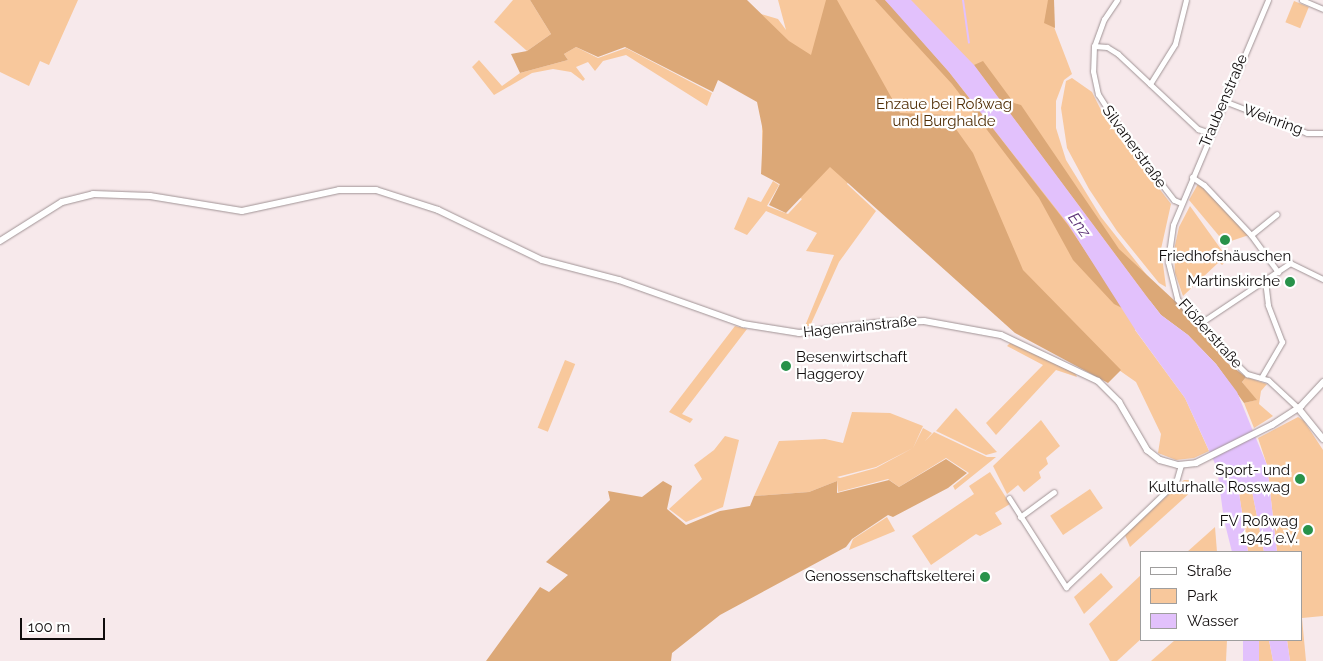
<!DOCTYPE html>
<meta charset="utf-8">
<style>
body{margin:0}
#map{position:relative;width:1323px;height:661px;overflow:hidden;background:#f7e9eb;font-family:Raleway,sans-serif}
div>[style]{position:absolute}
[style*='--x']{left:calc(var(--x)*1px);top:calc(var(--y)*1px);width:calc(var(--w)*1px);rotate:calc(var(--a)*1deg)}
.green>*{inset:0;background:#f8c89c;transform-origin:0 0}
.forest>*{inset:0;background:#dca877}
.water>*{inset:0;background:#e2c1fc;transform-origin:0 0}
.stream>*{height:2px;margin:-1px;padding:0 1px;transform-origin:1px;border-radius:1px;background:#e2c1fc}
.roads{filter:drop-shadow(0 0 1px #a09395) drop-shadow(0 0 1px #a09395)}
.minor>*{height:5px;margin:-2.5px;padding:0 2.5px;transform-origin:2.5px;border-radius:2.5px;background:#fff}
.tertiary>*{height:6px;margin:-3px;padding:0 3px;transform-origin:3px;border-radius:3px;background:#fff}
.dots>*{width:14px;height:14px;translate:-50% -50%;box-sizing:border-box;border:2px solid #fff;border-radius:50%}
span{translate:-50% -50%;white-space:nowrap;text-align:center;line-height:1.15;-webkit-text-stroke:4.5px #fff;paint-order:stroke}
.street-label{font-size:15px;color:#100c0c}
.park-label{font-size:15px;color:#512f07}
.poi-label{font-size:15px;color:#100c0c}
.right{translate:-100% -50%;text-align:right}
.left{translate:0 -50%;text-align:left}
.water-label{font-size:16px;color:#592f74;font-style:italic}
.legend{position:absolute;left:1140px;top:551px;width:162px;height:90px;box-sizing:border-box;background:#fff;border:1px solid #9f9e9e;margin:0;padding:6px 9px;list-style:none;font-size:15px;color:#100c0c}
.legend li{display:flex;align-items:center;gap:10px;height:25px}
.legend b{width:25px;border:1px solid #9f9e9e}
.scale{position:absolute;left:20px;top:618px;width:85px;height:22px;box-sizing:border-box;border:2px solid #100c0c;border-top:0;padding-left:6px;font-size:15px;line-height:18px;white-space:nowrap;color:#100c0c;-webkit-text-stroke:4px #fff;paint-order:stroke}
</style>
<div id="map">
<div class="green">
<div style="clip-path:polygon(0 0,78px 0,49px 65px,40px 61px,29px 86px,0 72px)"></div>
<div style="clip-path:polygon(513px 0,530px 0,551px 34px,527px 51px,494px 22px)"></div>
<div style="clip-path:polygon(778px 0,1054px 0,1054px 27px,1072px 74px,1064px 80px,1056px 101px,1056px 128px,1066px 160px,1101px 217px,1157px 288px,1135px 330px,1185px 398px,1209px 451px,1194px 458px,1176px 460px,1158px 453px,1161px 434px,1136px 382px,849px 181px,847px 184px,876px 211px,839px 262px,810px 326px,805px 326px,834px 255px,806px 251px,817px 233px,766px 211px,747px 235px,734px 229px,748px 197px,761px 202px,773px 181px,779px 185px,767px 206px,788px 214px,802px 199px,762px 173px,762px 103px,754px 12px,778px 19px,786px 30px)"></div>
<div style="left:1294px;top:1px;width:16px;height:23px;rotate:22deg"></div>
<div style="clip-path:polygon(576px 47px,598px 58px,626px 48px,712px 93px,707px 106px,626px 55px,603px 61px,595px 71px,588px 62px,576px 67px,585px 79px,583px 81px,571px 72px,553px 69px,532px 73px,494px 95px,472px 67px,479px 60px,502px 86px,520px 73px,568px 60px,564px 54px)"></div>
<div style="clip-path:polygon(1072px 78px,1092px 92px,1104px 116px,1171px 204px,1161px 249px,1166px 287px,1159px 283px,1117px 231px,1089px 189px,1067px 148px,1061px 108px,1066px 81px)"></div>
<div style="clip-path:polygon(1198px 184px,1202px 187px,1249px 235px,1225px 243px,1189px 200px)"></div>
<div style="clip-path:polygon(1190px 206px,1228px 259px,1222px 265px,1219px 262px,1183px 296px,1175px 273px,1174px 250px,1179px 227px)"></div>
<div style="clip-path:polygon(735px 326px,747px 329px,682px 414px,693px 419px,690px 423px,669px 412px)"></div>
<div style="clip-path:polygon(1010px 343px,1075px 373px,1077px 377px,1056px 370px,996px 435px,986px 423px,1043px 365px,1007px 346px)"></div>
<div style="left:565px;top:360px;width:11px;height:73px;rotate:22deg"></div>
<div style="clip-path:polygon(1246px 377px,1267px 384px,1261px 391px,1259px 404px,1273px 416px,1254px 428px,1244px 403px,1256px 400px,1242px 382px)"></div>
<div style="clip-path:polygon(956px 408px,997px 452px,986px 455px,936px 431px)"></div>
<div style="clip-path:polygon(852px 412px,890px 413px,923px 426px,913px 448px,876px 467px,837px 477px,840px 478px,876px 468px,913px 448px,923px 428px,932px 433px,925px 441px,934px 432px,987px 457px,996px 457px,955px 490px,953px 486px,969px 473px,946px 458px,899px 487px,888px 479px,838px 492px,837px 481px,809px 492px,754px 496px,779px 441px,825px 439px,843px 443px)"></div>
<div style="clip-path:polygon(1298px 417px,1304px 421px,1323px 450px,1323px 616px,1302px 618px,1306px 661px,1290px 661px,1287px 640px,1302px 640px,1302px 552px,1277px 552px,1267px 465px,1258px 438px)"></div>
<div style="clip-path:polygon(1041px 420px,1060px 446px,1046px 458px,1048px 464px,1039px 472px,1041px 478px,1024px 492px,1018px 485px,1007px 494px,993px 466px)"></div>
<div style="clip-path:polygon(725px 436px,739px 440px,723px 507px,686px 522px,669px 509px,702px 479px,694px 465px,714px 450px)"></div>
<div style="clip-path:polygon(990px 472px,1010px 504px,995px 513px,1002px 524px,980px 536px,976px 534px,931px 565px,912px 536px,974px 494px,969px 486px)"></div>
<div style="clip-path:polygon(1184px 480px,1190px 480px,1193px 490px,1130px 547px,1125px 535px)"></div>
<div style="clip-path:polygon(1245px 486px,1252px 491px,1264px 552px,1248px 552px,1239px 493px)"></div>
<div style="left:1090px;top:489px;width:23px;height:48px;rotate:56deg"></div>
<div style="clip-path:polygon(887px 517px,895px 531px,849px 550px,853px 539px)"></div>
<div style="clip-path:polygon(1215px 527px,1217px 552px,1187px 552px)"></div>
<div style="clip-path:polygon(1101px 573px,1113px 587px,1084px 614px,1074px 597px)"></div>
<div style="clip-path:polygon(1142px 574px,1142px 638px,1117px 661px,1110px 661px,1089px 624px)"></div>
<div style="clip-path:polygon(1175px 640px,1227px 640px,1226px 661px,1151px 661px)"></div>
<div style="clip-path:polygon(1259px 640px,1269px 640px,1273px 661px,1258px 661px)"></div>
</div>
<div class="forest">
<div style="clip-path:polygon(530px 0,747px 0,789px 41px,811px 55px,826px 0,837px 0,900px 113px,946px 115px,973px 153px,1023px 270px,1121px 370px,1108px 383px,1015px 333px,830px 167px,786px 213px,769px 205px,780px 184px,761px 174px,763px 131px,757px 102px,718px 80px,713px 92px,625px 47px,598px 57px,576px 47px,564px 54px,568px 60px,520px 73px,511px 54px,527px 51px,551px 34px)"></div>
<div style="clip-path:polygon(875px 0,885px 0,893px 8px,949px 72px,1068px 225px,1124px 309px,1114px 304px,1073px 260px,1039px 198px,952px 84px)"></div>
<div style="clip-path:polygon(1048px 0,1054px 0,1055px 28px,1044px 23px)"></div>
<div style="clip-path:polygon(983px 61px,1014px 103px,1021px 105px,1119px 249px,1176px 302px,1226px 362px,1246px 377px,1242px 382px,1257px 400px,1244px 403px,1216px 364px,1188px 335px,1161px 315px,1147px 297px,974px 65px)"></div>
<div style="clip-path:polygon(946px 459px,967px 473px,948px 488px,893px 517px,888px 515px,852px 539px,846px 547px,720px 615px,672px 653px,671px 661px,486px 661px,540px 587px,549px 592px,568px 575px,546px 562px,610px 500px,608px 491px,642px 497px,663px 481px,672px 486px,667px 509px,686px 525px,720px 511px,750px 506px,754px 496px,809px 492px,837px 481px,837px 493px,889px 480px,899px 487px)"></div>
</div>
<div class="water">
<div style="clip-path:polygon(885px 0,911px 0,974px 65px,1147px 297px,1161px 315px,1188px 335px,1216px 364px,1237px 392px,1267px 465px,1277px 552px,1264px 552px,1252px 491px,1245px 487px,1239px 493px,1248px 552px,1232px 552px,1224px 520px,1217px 468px,1185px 398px,1136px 331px,1068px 224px,949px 72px)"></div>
<div style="left:1243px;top:640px;width:16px;height:21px"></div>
<div style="clip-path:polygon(1269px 640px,1287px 640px,1290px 661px,1273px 661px)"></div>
</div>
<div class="stream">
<div style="--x:963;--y:0;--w:43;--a:82.1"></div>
</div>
<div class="roads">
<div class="minor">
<div style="--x:1117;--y:0;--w:23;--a:124"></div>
<div style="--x:1104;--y:19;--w:29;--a:110"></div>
<div style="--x:1094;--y:46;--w:25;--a:92"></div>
<div style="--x:1093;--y:71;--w:24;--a:78"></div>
<div style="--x:1098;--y:94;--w:52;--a:57.5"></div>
<div style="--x:1126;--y:138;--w:78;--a:52.3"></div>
<div style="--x:1174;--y:200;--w:8;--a:23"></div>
<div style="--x:1268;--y:0;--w:244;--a:112.9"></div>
<div style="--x:1173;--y:225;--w:37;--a:98"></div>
<div style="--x:1168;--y:262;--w:38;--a:76"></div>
<div style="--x:1177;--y:299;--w:71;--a:48.4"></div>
<div style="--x:1224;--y:352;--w:32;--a:44"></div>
<div style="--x:1247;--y:374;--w:22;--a:16"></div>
<div style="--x:1268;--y:380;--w:41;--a:43"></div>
<div style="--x:1302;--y:0;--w:23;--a:23"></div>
<div style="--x:1094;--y:46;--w:13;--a:4"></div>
<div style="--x:1107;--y:47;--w:13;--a:32"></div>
<div style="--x:1118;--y:54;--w:110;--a:43.2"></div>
<div style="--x:1198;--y:129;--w:13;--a:18"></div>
<div style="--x:1150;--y:84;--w:47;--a:-58"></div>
<div style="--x:1175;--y:44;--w:45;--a:-76"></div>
<div style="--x:1224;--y:101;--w:89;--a:21.1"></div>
<div style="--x:1307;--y:133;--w:16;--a:0"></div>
<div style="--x:1192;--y:177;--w:14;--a:34"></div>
<div style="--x:1204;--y:185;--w:69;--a:46.8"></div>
<div style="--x:1251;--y:235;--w:46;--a:53.9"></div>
<div style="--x:1251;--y:235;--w:33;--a:-39"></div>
<div style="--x:1199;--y:324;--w:110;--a:-33.8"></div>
<div style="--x:1290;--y:263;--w:37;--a:26"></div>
<div style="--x:1261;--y:378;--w:42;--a:-59.7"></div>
<div style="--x:1282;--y:342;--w:40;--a:-111"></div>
<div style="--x:1268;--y:305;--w:23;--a:-97"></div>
<div style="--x:1009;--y:498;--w:106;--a:57.4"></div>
<div style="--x:1066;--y:587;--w:152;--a:-43.7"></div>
<div style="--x:1176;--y:482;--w:18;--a:-74"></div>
<div style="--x:1020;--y:517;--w:42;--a:-36.3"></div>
</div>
<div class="tertiary">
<div style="--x:0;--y:241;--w:73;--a:-32.2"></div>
<div style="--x:62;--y:202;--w:32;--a:-14"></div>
<div style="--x:93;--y:194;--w:57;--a:2"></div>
<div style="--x:150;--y:196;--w:93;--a:9.3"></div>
<div style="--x:242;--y:211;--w:99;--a:-12.2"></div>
<div style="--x:339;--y:190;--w:37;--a:0"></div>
<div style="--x:376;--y:190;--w:65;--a:17.9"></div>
<div style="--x:438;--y:210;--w:115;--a:25.7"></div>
<div style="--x:542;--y:260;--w:80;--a:14.6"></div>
<div style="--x:619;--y:280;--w:132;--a:19.5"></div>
<div style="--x:743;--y:324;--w:57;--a:9.1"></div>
<div style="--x:799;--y:333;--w:78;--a:-7.4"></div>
<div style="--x:876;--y:323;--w:48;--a:-2.4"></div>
<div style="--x:924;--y:321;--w:78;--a:10.3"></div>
<div style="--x:1001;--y:335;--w:107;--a:25.4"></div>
<div style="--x:1098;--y:381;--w:30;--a:45"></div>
<div style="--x:1119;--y:402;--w:56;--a:59.7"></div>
<div style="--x:1147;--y:450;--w:16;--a:38"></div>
<div style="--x:1160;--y:460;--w:19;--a:16"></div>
<div style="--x:1178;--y:465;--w:18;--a:-6"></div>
<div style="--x:1196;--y:463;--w:85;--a:-26.6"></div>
<div style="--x:1272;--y:425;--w:35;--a:-33"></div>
<div style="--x:1301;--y:406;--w:33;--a:-47"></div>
<div style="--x:1298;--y:408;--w:40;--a:51"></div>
</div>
</div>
<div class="dots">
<div style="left:1225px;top:240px;background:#28924a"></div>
<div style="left:1290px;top:282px;background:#28924a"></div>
<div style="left:786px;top:366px;background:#28924a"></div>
<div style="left:1300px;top:479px;background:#28924a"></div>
<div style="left:1308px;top:530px;background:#28924a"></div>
<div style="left:985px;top:577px;background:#28924a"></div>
</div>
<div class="street-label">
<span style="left:1224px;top:101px;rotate:-67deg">Traubenstraße</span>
<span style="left:1273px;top:120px;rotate:20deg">Weinring</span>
<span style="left:1134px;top:147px;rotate:54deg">Silvanerstraße</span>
<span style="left:860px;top:327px;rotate:-6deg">Hagenrainstraße</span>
<span style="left:1210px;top:334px;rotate:48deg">Flößerstraße</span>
</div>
<div class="park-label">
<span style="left:944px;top:113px">Enzaue bei Roßwag<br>und Burghalde</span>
</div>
<div class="poi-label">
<span style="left:1225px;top:257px">Friedhofshäuschen</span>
<span class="right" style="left:1280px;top:282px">Martinskirche</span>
<span class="left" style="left:796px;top:366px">Besenwirtschaft<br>Haggeroy</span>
<span class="right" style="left:1290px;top:479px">Sport- und<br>Kulturhalle Rosswag</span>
<span class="right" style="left:1298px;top:530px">FV Roßwag<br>1945 e.V.</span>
<span class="right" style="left:975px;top:577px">Genossenschaftskelterei</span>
</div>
<div class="water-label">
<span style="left:1079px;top:225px;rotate:54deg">Enz</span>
</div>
<ul class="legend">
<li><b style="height:6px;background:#fff"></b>Straße</li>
<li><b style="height:14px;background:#f8c89c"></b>Park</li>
<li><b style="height:14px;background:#e2c1fc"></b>Wasser</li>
</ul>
<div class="scale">100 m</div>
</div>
